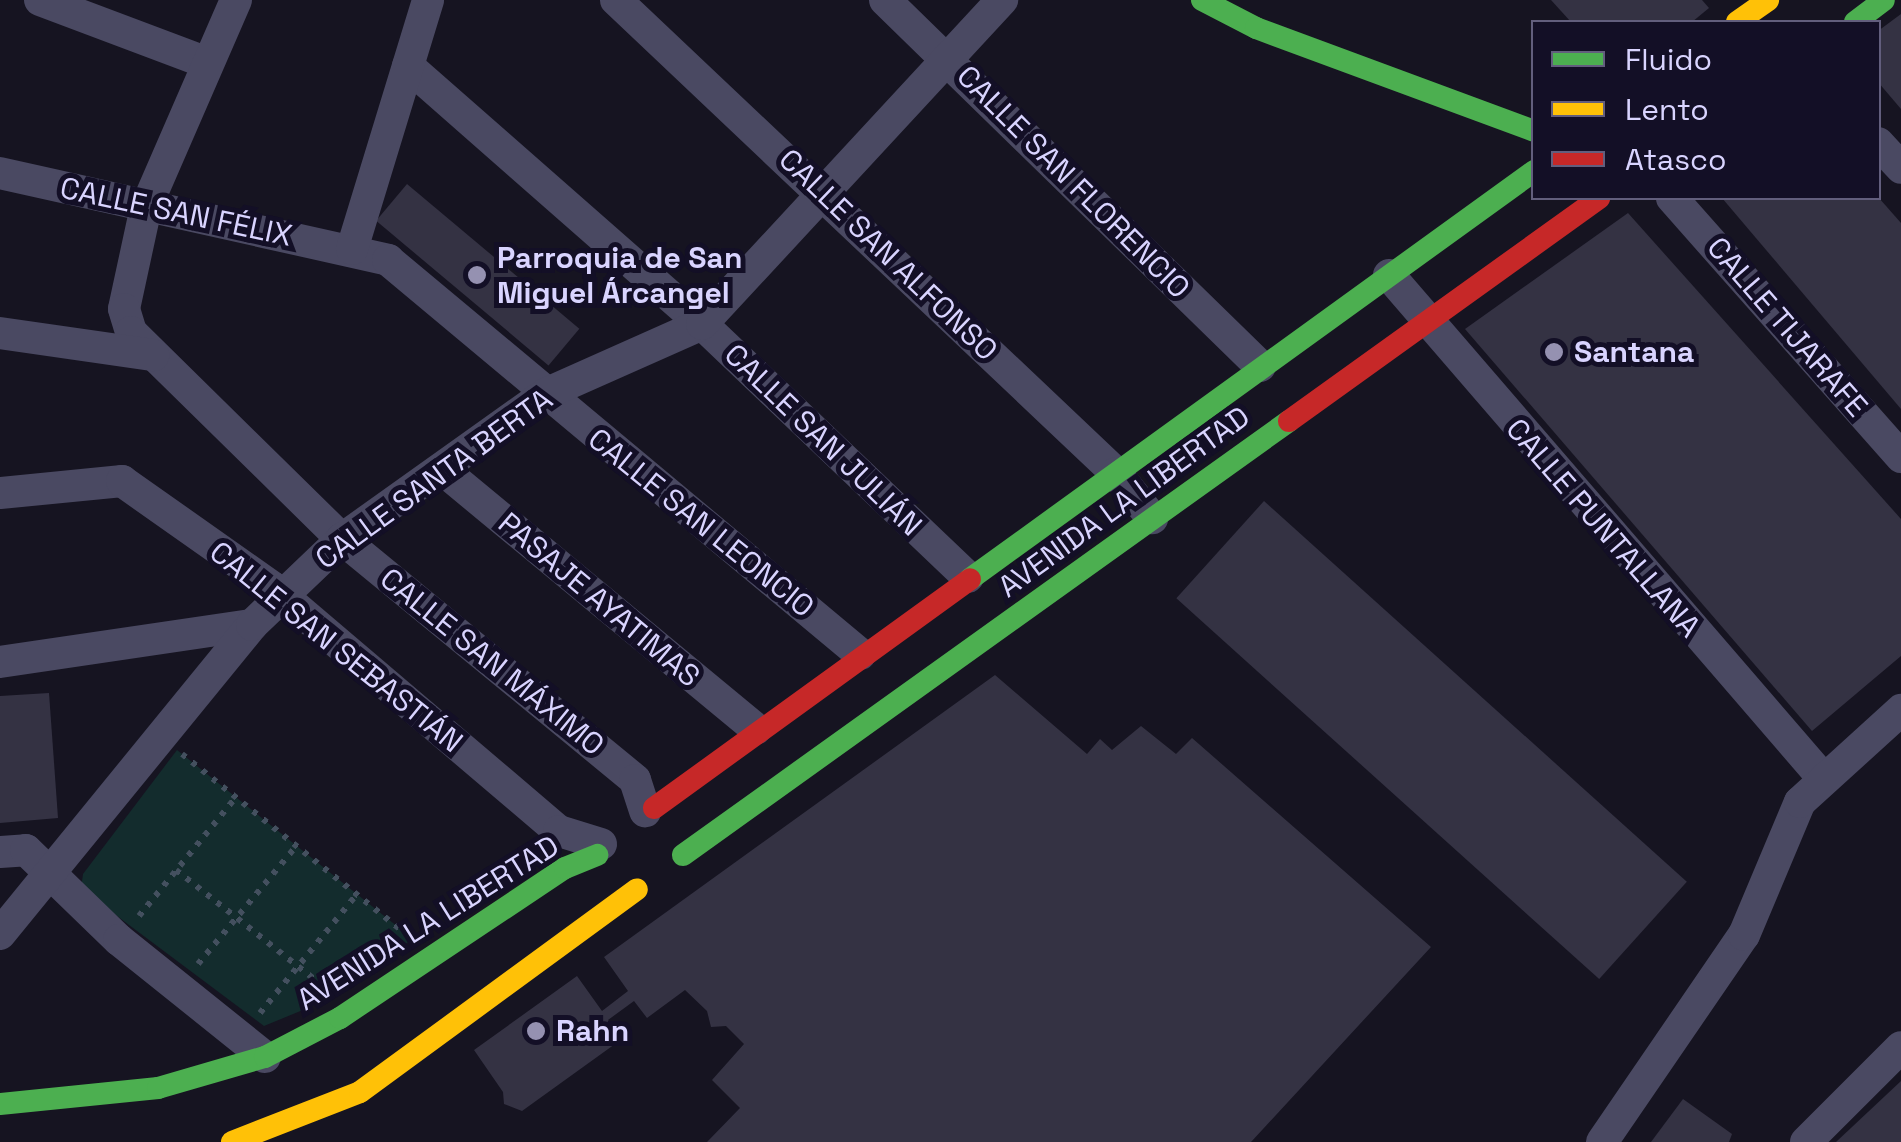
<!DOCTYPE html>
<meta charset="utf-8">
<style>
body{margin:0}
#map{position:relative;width:1901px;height:1142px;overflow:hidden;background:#161421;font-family:"Space Grotesk",sans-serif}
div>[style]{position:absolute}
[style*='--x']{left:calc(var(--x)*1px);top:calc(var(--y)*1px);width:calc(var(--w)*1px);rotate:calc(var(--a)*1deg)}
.green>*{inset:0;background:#132c2d}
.building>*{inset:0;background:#343243;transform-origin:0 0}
.path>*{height:6px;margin-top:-3px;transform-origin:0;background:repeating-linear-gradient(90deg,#44505f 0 5px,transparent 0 13px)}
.street>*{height:32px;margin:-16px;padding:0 16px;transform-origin:16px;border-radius:16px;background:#4a4962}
.fast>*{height:22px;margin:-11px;padding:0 11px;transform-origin:11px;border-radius:11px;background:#4caf50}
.slow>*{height:22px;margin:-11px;padding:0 11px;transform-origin:11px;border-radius:11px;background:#ffc107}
.jam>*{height:22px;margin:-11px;padding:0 11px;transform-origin:11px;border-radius:11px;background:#c62828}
.dots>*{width:28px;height:28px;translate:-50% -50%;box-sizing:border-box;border:5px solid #130f26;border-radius:50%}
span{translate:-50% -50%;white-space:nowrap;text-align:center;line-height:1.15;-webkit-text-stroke:10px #130f26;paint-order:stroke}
.street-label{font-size:30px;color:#d9d4ff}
.poi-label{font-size:30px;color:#d9d4ff;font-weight:700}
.left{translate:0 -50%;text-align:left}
.legend{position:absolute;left:1531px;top:20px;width:350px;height:180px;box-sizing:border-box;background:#130f26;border:2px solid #625e7d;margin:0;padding:12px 18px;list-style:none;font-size:30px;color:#d9d4ff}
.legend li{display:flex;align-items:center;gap:20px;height:50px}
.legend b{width:50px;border:2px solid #625e7d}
</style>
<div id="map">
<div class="green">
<div style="clip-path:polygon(177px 750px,413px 939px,315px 1005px,264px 1026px,81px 889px,83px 874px)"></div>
</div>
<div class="building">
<div style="clip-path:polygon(1551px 0,1702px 0,1709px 8px,1692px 22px,1571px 22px)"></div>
<div style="clip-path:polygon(1901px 14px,1901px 109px,1878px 82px,1878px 31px)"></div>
<div style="left:407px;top:184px;width:225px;height:48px;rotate:40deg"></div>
<div style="clip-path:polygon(1722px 198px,1879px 198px,1901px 223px,1901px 409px)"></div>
<div style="clip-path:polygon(1628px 213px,1901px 519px,1901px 656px,1812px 731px,1465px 329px)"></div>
<div style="left:1264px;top:501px;width:569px;height:131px;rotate:42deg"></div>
<div style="clip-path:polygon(995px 675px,1087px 754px,1100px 739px,1112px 750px,1141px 726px,1176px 754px,1192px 738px,1431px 947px,1251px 1142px,707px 1142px,740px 1108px,712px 1080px,744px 1044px,726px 1026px,711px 1027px,707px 1011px,685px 990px,647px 1018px,634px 1001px,608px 1020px,622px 1039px,522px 1111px,504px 1104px,503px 1092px,474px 1050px,577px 976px,602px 1011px,628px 991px,604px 957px)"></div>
<div style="clip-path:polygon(49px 693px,58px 818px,0 823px,0 696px)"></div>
<div style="clip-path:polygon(1901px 1081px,1901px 1142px,1836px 1142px)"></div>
<div style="clip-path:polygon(1683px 1099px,1732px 1134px,1729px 1142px,1651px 1142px)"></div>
</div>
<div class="path">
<div style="--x:182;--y:754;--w:282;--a:38.8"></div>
<div style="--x:176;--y:870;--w:189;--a:38.3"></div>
<div style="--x:139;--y:916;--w:154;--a:-50.8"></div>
<div style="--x:198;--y:964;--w:155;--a:-50.2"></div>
<div style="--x:260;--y:1013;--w:154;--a:-50.8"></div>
</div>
<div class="street">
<div style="--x:40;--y:0;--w:179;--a:20.6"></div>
<div style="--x:236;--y:0;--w:226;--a:113.5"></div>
<div style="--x:146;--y:207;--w:104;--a:102.2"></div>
<div style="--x:124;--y:309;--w:24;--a:73"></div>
<div style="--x:131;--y:332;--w:296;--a:44.5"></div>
<div style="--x:342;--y:539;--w:379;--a:39.4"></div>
<div style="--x:635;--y:780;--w:33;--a:72"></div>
<div style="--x:616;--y:0;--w:688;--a:43.41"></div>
<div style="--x:1116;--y:473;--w:58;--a:51.3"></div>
<div style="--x:885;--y:0;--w:524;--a:44.3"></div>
<div style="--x:408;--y:66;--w:391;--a:41.3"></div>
<div style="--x:702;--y:324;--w:367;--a:43.6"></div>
<div style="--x:1878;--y:143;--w:34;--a:47"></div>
<div style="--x:0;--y:173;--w:398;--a:12.6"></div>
<div style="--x:388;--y:260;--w:615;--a:39.85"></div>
<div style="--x:1672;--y:198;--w:346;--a:48.5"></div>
<div style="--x:352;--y:249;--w:260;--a:-73"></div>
<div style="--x:1389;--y:275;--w:663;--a:49.22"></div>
<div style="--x:0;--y:333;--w:155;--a:8.2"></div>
<div style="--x:443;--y:470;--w:406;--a:39.6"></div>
<div style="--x:0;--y:493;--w:123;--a:-5.6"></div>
<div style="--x:122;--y:481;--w:184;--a:35.2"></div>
<div style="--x:272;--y:587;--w:377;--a:40.4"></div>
<div style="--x:559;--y:831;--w:44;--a:17.2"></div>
<div style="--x:0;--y:662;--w:255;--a:-8.4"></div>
<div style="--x:0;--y:852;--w:26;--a:-4"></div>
<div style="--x:26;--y:850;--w:129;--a:44.1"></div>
<div style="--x:119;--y:940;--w:187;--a:38.7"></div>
<div style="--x:0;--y:934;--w:399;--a:-50.8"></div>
<div style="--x:252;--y:625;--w:124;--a:-43.7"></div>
<div style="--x:342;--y:539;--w:249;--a:-35.5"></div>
<div style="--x:545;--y:394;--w:172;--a:-24"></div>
<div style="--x:702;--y:324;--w:442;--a:-47.2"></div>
<div style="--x:1602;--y:1142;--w:251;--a:-55.6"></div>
<div style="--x:1744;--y:935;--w:144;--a:-67.2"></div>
<div style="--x:1800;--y:802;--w:137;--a:-42.3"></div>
<div style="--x:1806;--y:1142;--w:134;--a:-45"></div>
</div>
<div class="fast">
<div style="--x:1202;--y:0;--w:61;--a:27.4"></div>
<div style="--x:1256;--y:28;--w:296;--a:20.3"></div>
<div style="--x:1855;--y:22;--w:36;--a:-37"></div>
<div style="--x:970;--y:579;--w:696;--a:-35.88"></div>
<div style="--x:683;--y:855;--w:745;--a:-35.61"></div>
<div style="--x:0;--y:1104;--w:159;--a:-5.8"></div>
<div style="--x:158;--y:1088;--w:111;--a:-16.2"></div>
<div style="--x:265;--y:1057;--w:85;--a:-27.5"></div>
<div style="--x:340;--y:1018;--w:270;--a:-33.7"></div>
<div style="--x:565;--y:868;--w:35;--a:-22"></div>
</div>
<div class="slow">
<div style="--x:1737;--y:22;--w:38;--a:-35"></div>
<div style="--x:232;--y:1142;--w:137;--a:-21.3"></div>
<div style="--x:360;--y:1092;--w:343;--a:-36.2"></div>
</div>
<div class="jam">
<div style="--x:1289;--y:421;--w:382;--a:-35.7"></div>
<div style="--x:654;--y:808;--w:390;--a:-35.9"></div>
</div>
<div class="dots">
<div style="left:477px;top:275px;background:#9591b1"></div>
<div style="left:1554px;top:352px;background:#9591b1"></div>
<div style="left:536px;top:1031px;background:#9591b1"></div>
</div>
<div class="street-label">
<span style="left:1073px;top:182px;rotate:45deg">CALLE SAN FLORENCIO</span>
<span style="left:176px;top:212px;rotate:12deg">CALLE SAN FÉLIX</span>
<span style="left:888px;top:255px;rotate:44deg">CALLE SAN ALFONSO</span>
<span style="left:1787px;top:327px;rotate:49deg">CALLE TIJARAFE</span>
<span style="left:823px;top:440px;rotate:44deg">CALLE SAN JULIÁN</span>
<span style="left:434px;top:479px;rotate:-36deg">CALLE SANTA BERTA</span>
<span style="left:1124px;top:502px;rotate:-36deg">AVENIDA LA LIBERTAD</span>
<span style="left:701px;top:523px;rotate:39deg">CALLE SAN LEONCIO</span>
<span style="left:1603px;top:528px;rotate:49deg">CALLE PUNTALLANA</span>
<span style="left:599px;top:600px;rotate:40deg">PASAJE AYATIMAS</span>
<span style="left:336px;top:647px;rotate:39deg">CALLE SAN SEBASTIÁN</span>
<span style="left:492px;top:662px;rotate:39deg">CALLE SAN MÁXIMO</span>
<span style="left:428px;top:923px;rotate:-32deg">AVENIDA LA LIBERTAD</span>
</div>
<div class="poi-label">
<span class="left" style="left:497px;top:275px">Parroquia de San<br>Miguel Árcangel</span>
<span class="left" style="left:1574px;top:352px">Santana</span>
<span class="left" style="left:556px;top:1031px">Rahn</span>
</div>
<ul class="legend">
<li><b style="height:12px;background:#4caf50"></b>Fluido</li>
<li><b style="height:12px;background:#ffc107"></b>Lento</li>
<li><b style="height:12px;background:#c62828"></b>Atasco</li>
</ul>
</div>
